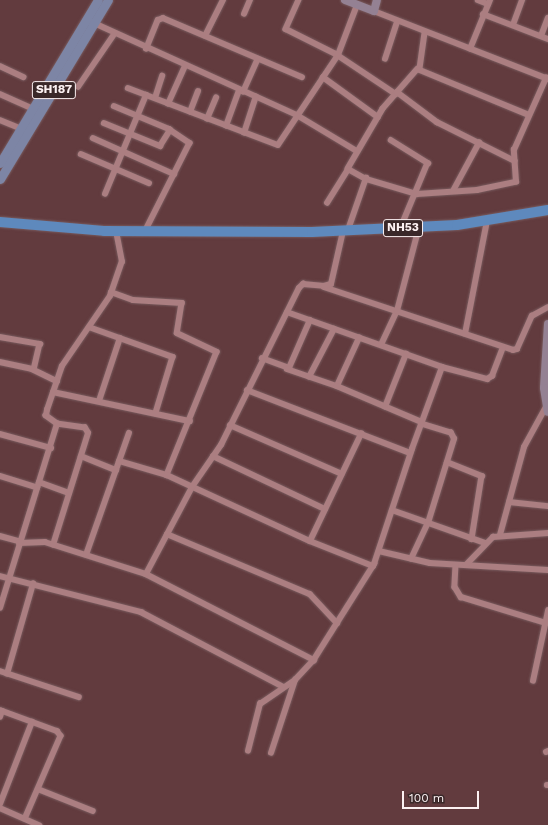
<!DOCTYPE html>
<style>
body{margin:0}
#map{position:relative;width:548px;height:825px;overflow:hidden;background:#623b3e;font-family:"Work Sans",sans-serif}
div>[style]{position:absolute}
[style*='--x']{left:calc(var(--x)*1px);top:calc(var(--y)*1px);width:calc(var(--w)*1px);rotate:calc(var(--a)*1deg)}
.roads{filter:drop-shadow(0 0 1px #785b5e) drop-shadow(0 0 1px #785b5e)}
.street>*{height:5.5px;margin:-2.75px;padding:0 2.75px;transform-origin:2.75px;border-radius:2.75px;background:#ab7e81}
.secondary>*{height:8px;margin:-4px;padding:0 4px;transform-origin:4px;border-radius:4px;background:#948193}
.primary>*{height:9px;margin:-4.5px;padding:0 4.5px;transform-origin:4.5px;border-radius:4.5px;background:#7d85a5}
.highway>*{height:10px;margin:-5px;padding:0 5px;transform-origin:5px;border-radius:5px;background:#5e89bd}
span{translate:-50% -50%;white-space:nowrap;text-align:center;line-height:1.15;-webkit-text-stroke:4px #3a2829;paint-order:stroke}
.shield-label span{padding:1px 3px;background:#3a2829;border:1px solid;border-radius:3px;-webkit-text-stroke-width:0}
.shield-label{font-size:12px;color:#fcf1f2;font-weight:700}
.scale{position:absolute;left:402px;top:791px;width:77px;height:18px;box-sizing:border-box;border:2px solid #fcf1f2;border-top:0;padding-left:5px;font-size:12px;line-height:14px;white-space:nowrap;color:#fcf1f2;-webkit-text-stroke:3px #3a2829;paint-order:stroke}
</style>
<div id="map">
<div class="roads">
<div class="street">
<div style="--x:299;--y:0;--w:32;--a:114"></div>
<div style="--x:286;--y:29;--w:56;--a:26.6"></div>
<div style="--x:336;--y:54;--w:72;--a:33.7"></div>
<div style="--x:478;--y:0;--w:11;--a:22"></div>
<div style="--x:374;--y:11;--w:187;--a:21.3"></div>
<div style="--x:244;--y:14;--w:15;--a:-67"></div>
<div style="--x:483;--y:14;--w:70;--a:21"></div>
<div style="--x:92;--y:22;--w:225;--a:24.4"></div>
<div style="--x:297;--y:115;--w:70;--a:31"></div>
<div style="--x:513;--y:25;--w:27;--a:-70"></div>
<div style="--x:425;--y:33;--w:37;--a:98"></div>
<div style="--x:420;--y:70;--w:118;--a:22.4"></div>
<div style="--x:205;--y:36;--w:40;--a:-63.4"></div>
<div style="--x:541;--y:36;--w:19;--a:-69"></div>
<div style="--x:146;--y:49;--w:31;--a:-68"></div>
<div style="--x:158;--y:20;--w:5;--a:-22"></div>
<div style="--x:163;--y:18;--w:151;--a:23"></div>
<div style="--x:470;--y:49;--w:53;--a:-67.8"></div>
<div style="--x:385;--y:59;--w:39;--a:-72"></div>
<div style="--x:0;--y:66;--w:26;--a:25"></div>
<div style="--x:418;--y:69;--w:53;--a:131.2"></div>
<div style="--x:383;--y:109;--w:69;--a:120.3"></div>
<div style="--x:348;--y:169;--w:21;--a:29"></div>
<div style="--x:366;--y:179;--w:53;--a:16.4"></div>
<div style="--x:417;--y:194;--w:60;--a:-3.8"></div>
<div style="--x:477;--y:190;--w:40;--a:-12"></div>
<div style="--x:516;--y:182;--w:32;--a:-94"></div>
<div style="--x:514;--y:150;--w:79;--a:-66"></div>
<div style="--x:323;--y:77;--w:68;--a:36"></div>
<div style="--x:78;--y:87;--w:65;--a:-55.6"></div>
<div style="--x:128;--y:88;--w:160;--a:20.8"></div>
<div style="--x:278;--y:145;--w:108;--a:-56.3"></div>
<div style="--x:338;--y:55;--w:53;--a:-69.2"></div>
<div style="--x:243;--y:92;--w:36;--a:-66"></div>
<div style="--x:397;--y:92;--w:50;--a:36.9"></div>
<div style="--x:437;--y:122;--w:87;--a:26.6"></div>
<div style="--x:0;--y:94;--w:37;--a:24"></div>
<div style="--x:155;--y:98;--w:23;--a:-72"></div>
<div style="--x:168;--y:104;--w:42;--a:-65.9"></div>
<div style="--x:114;--y:106;--w:60;--a:22.7"></div>
<div style="--x:169;--y:129;--w:25;--a:34"></div>
<div style="--x:190;--y:143;--w:100;--a:116.8"></div>
<div style="--x:190;--y:112;--w:22;--a:-69"></div>
<div style="--x:207;--y:119;--w:23;--a:-67"></div>
<div style="--x:0;--y:120;--w:24;--a:22"></div>
<div style="--x:104;--y:123;--w:61;--a:22.3"></div>
<div style="--x:160;--y:146;--w:19;--a:-58"></div>
<div style="--x:226;--y:126;--w:38;--a:-70"></div>
<div style="--x:244;--y:133;--w:38;--a:-72"></div>
<div style="--x:93;--y:138;--w:89;--a:24"></div>
<div style="--x:391;--y:140;--w:44;--a:31.9"></div>
<div style="--x:428;--y:163;--w:70;--a:112.6"></div>
<div style="--x:81;--y:154;--w:74;--a:23.1"></div>
<div style="--x:453;--y:191;--w:55;--a:-61.6"></div>
<div style="--x:105;--y:194;--w:107;--a:-67.5"></div>
<div style="--x:327;--y:203;--w:40;--a:-58"></div>
<div style="--x:348;--y:230;--w:55;--a:-70.9"></div>
<div style="--x:324;--y:287;--w:199;--a:18.4"></div>
<div style="--x:513;--y:350;--w:4;--a:-14"></div>
<div style="--x:517;--y:349;--w:36;--a:-66"></div>
<div style="--x:532;--y:316;--w:18;--a:-29"></div>
<div style="--x:111;--y:292;--w:23;--a:20"></div>
<div style="--x:133;--y:300;--w:49;--a:3.5"></div>
<div style="--x:182;--y:303;--w:30;--a:99"></div>
<div style="--x:177;--y:333;--w:44;--a:25.4"></div>
<div style="--x:217;--y:352;--w:133;--a:112.1"></div>
<div style="--x:287;--y:312;--w:164;--a:19.5"></div>
<div style="--x:442;--y:367;--w:47;--a:14.9"></div>
<div style="--x:487;--y:379;--w:6;--a:-31"></div>
<div style="--x:492;--y:376;--w:30;--a:-69"></div>
<div style="--x:89;--y:327;--w:89;--a:19.7"></div>
<div style="--x:173;--y:357;--w:59;--a:106.9"></div>
<div style="--x:465;--y:334;--w:115;--a:-79"></div>
<div style="--x:0;--y:337;--w:41;--a:9.9"></div>
<div style="--x:40;--y:344;--w:26;--a:103"></div>
<div style="--x:381;--y:345;--w:38;--a:-65"></div>
<div style="--x:397;--y:311;--w:87;--a:-75.3"></div>
<div style="--x:262;--y:358;--w:29;--a:20"></div>
<div style="--x:289;--y:368;--w:52;--a:-66.4"></div>
<div style="--x:0;--y:362;--w:33;--a:12"></div>
<div style="--x:32;--y:369;--w:28;--a:26"></div>
<div style="--x:287;--y:369;--w:53;--a:18.8"></div>
<div style="--x:337;--y:386;--w:53;--a:-65.4"></div>
<div style="--x:309;--y:377;--w:54;--a:-62.5"></div>
<div style="--x:337;--y:386;--w:92;--a:23"></div>
<div style="--x:247;--y:390;--w:175;--a:21.1"></div>
<div style="--x:53;--y:392;--w:140;--a:12"></div>
<div style="--x:99;--y:401;--w:66;--a:-71.6"></div>
<div style="--x:385;--y:407;--w:57;--a:-68.4"></div>
<div style="--x:230;--y:425;--w:122;--a:23.6"></div>
<div style="--x:0;--y:434;--w:53;--a:15.4"></div>
<div style="--x:81;--y:456;--w:38;--a:22"></div>
<div style="--x:213;--y:456;--w:124;--a:25.3"></div>
<div style="--x:119;--y:461;--w:50;--a:16.3"></div>
<div style="--x:167;--y:475;--w:157;--a:24.8"></div>
<div style="--x:310;--y:541;--w:68;--a:21.6"></div>
<div style="--x:447;--y:462;--w:38;--a:22"></div>
<div style="--x:482;--y:476;--w:64;--a:99"></div>
<div style="--x:0;--y:476;--w:39;--a:17"></div>
<div style="--x:39;--y:482;--w:32;--a:20"></div>
<div style="--x:509;--y:502;--w:39;--a:6"></div>
<div style="--x:392;--y:510;--w:99;--a:19.5"></div>
<div style="--x:167;--y:534;--w:155;--a:22.8"></div>
<div style="--x:310;--y:594;--w:40;--a:47"></div>
<div style="--x:500;--y:535;--w:91;--a:-74.7"></div>
<div style="--x:524;--y:447;--w:48;--a:-61.3"></div>
<div style="--x:0;--y:536;--w:20;--a:15"></div>
<div style="--x:310;--y:541;--w:119;--a:-64.5"></div>
<div style="--x:19;--y:543;--w:26;--a:-2"></div>
<div style="--x:45;--y:542;--w:106;--a:17.6"></div>
<div style="--x:146;--y:574;--w:189;--a:27.1"></div>
<div style="--x:53;--y:545;--w:117;--a:-72.6"></div>
<div style="--x:88;--y:433;--w:6;--a:-121"></div>
<div style="--x:85;--y:428;--w:28;--a:-172"></div>
<div style="--x:379;--y:551;--w:52;--a:13.2"></div>
<div style="--x:430;--y:563;--w:118;--a:3.4"></div>
<div style="--x:86;--y:555;--w:129;--a:-70.6"></div>
<div style="--x:411;--y:559;--w:40;--a:-65"></div>
<div style="--x:428;--y:523;--w:88;--a:-72.8"></div>
<div style="--x:454;--y:439;--w:7;--a:-117"></div>
<div style="--x:451;--y:433;--w:31;--a:-163"></div>
<div style="--x:456;--y:565;--w:22;--a:93"></div>
<div style="--x:455;--y:587;--w:12;--a:59"></div>
<div style="--x:461;--y:597;--w:89;--a:17"></div>
<div style="--x:466;--y:565;--w:39;--a:-46"></div>
<div style="--x:493;--y:537;--w:55;--a:-4.2"></div>
<div style="--x:146;--y:574;--w:98;--a:-62.1"></div>
<div style="--x:192;--y:487;--w:51;--a:-55.4"></div>
<div style="--x:221;--y:445;--w:175;--a:-63.6"></div>
<div style="--x:299;--y:288;--w:6;--a:-45"></div>
<div style="--x:303;--y:284;--w:21;--a:5"></div>
<div style="--x:324;--y:286;--w:7;--a:-16"></div>
<div style="--x:331;--y:284;--w:54;--a:-77.2"></div>
<div style="--x:0;--y:576;--w:146;--a:14.3"></div>
<div style="--x:141;--y:612;--w:161;--a:27.7"></div>
<div style="--x:0;--y:608;--w:193;--a:-72.8"></div>
<div style="--x:57;--y:424;--w:14;--a:-144"></div>
<div style="--x:46;--y:416;--w:6;--a:-81"></div>
<div style="--x:47;--y:410;--w:46;--a:-71.2"></div>
<div style="--x:62;--y:366;--w:85;--a:-55.6"></div>
<div style="--x:110;--y:296;--w:36;--a:-71"></div>
<div style="--x:122;--y:262;--w:32;--a:-101"></div>
<div style="--x:0;--y:671;--w:83;--a:18.2"></div>
<div style="--x:7;--y:674;--w:94;--a:-73.9"></div>
<div style="--x:533;--y:681;--w:72;--a:-77.9"></div>
<div style="--x:0;--y:710;--w:61;--a:20.2"></div>
<div style="--x:57;--y:731;--w:6;--a:51"></div>
<div style="--x:61;--y:736;--w:90;--a:113.4"></div>
<div style="--x:0;--y:717;--w:6;--a:-72"></div>
<div style="--x:248;--y:751;--w:49;--a:-75.7"></div>
<div style="--x:260;--y:704;--w:42;--a:-34.4"></div>
<div style="--x:295;--y:680;--w:26;--a:-47"></div>
<div style="--x:313;--y:661;--w:115;--a:-57.8"></div>
<div style="--x:374;--y:564;--w:121;--a:-71.7"></div>
<div style="--x:412;--y:449;--w:87;--a:-69.9"></div>
<div style="--x:546;--y:752;--w:2;--a:-27"></div>
<div style="--x:271;--y:753;--w:77;--a:-71.8"></div>
<div style="--x:547;--y:785;--w:1;--a:0"></div>
<div style="--x:38;--y:789;--w:59;--a:21.8"></div>
<div style="--x:0;--y:804;--w:88;--a:-68.7"></div>
<div style="--x:0;--y:808;--w:43;--a:23.6"></div>
</div>
<div class="secondary">
<div style="--x:345;--y:0;--w:31;--a:21"></div>
<div style="--x:374;--y:11;--w:11;--a:-75"></div>
<div style="--x:548;--y:324;--w:64;--a:93.6"></div>
<div style="--x:544;--y:388;--w:24;--a:81"></div>
</div>
<div class="primary">
<div style="--x:0;--y:163;--w:190;--a:-59"></div>
<div style="--x:0;--y:179;--w:209;--a:-58.9"></div>
</div>
<div class="highway">
<div style="--x:0;--y:222;--w:104;--a:4.9"></div>
<div style="--x:104;--y:231;--w:208;--a:0.3"></div>
<div style="--x:312;--y:232;--w:145;--a:-2.8"></div>
<div style="--x:457;--y:225;--w:92;--a:-9.4"></div>
</div>
</div>
<div class="shield-label">
<span style="left:54px;top:90px">SH187</span>
<span style="left:403px;top:228px">NH53</span>
</div>
<div class="scale">100 m</div>
</div>
